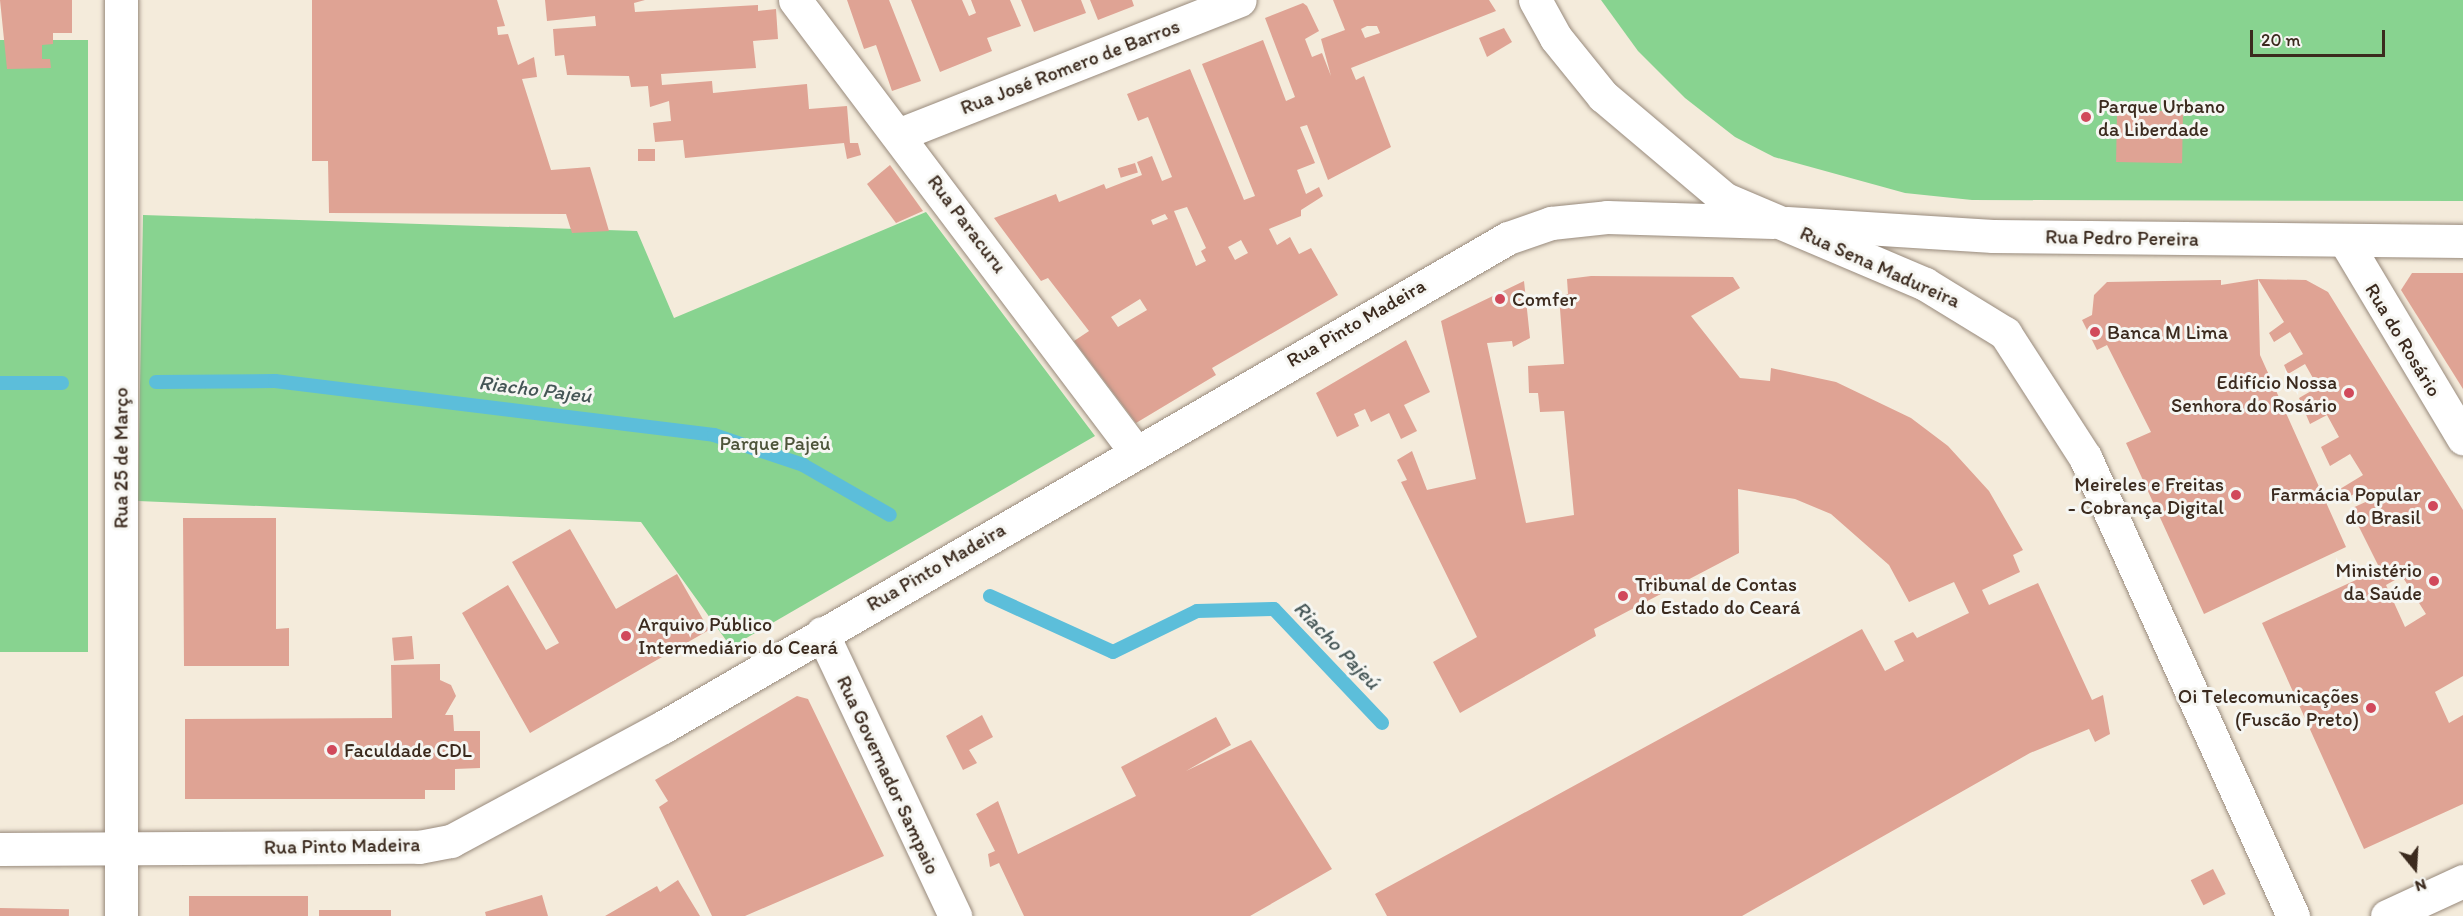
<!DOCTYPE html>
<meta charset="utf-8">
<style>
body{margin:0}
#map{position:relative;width:2463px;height:916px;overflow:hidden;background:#f4ebdb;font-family:Itim,sans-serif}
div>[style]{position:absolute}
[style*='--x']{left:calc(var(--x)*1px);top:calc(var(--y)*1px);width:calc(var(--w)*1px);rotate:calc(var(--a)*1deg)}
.green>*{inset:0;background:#88d390;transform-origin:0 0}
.stream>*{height:14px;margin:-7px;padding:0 7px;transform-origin:7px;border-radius:7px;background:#5cbeda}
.building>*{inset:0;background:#dfa394;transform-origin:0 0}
.roads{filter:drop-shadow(0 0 2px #988a7c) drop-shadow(0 0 2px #988a7c)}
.minor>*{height:33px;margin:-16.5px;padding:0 16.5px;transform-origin:16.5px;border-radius:16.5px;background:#fff}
.secondary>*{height:33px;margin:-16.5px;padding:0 16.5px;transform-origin:16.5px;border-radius:16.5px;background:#fff}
.primary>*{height:33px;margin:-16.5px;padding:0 16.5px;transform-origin:16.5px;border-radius:16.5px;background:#fff}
.dots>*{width:16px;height:16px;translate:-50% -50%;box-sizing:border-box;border:3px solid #f6f6f2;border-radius:50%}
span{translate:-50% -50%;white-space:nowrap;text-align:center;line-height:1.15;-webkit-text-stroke:6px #f6f6f2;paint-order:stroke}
.street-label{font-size:20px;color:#3b2a1e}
.poi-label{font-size:20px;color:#3b2a1e}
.left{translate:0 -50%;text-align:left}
.right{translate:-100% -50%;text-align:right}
.park-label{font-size:20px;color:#4e543a}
.water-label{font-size:21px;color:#455656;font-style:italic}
.north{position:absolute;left:2385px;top:838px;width:60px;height:60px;-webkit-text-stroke:4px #f6f6f2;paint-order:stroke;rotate:162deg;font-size:16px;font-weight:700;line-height:24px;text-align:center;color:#3b2a1e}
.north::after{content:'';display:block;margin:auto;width:21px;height:27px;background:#3b2a1e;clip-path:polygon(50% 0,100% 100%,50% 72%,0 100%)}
.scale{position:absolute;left:2250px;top:30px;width:135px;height:27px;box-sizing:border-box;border:3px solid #3b2a1e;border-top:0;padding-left:8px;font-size:18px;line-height:21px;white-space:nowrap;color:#3b2a1e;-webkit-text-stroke:4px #f6f6f2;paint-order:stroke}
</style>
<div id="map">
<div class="green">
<div style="clip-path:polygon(1601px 0,2463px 0,2463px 201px,1972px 200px,1905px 193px,1774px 157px,1735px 137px,1685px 98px,1638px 51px)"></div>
<div style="left:0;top:40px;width:88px;height:612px"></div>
<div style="clip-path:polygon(926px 212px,1095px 436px,731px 647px,641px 522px,138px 501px,143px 215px,637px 231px,674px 318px)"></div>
</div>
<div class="stream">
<div style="--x:156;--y:382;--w:119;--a:-0.5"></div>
<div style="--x:275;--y:381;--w:442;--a:7"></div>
<div style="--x:714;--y:435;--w:94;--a:18.6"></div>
<div style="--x:803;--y:465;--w:100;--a:29.9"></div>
<div style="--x:0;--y:383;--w:62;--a:0"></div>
<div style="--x:990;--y:596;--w:135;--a:24.5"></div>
<div style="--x:1113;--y:652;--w:93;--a:-26"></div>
<div style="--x:1197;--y:611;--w:77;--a:-1.5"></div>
<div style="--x:1274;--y:609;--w:157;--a:46.5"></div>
</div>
<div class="building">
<div style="clip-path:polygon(0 0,72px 0,72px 33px,53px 33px,53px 44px,42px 45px,42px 59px,50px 59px,51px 68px,7px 69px)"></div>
<div style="clip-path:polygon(312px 0,497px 0,505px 26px,497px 27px,498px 35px,508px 34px,518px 65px,534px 57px,537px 77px,522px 79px,551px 170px,590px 167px,609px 231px,572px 233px,566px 214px,329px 213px,328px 161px,312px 161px)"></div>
<div style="clip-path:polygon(545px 0,645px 0,634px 3px,635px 12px,758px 5px,758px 11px,776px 9px,778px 39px,753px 41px,756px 68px,661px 74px,662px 85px,712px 81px,713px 93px,807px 84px,809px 109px,847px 106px,850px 143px,858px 143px,861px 155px,847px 159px,844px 143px,685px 158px,683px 140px,655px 142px,653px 123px,671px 121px,669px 101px,650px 107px,648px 86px,631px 87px,629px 76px,567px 75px,564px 55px,555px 56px,553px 29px,596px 26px,595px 16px,547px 21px)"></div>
<div style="clip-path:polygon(847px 0,889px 0,921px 81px,892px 91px,876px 45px,864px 49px)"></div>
<div style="clip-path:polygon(911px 0,962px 0,969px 16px,976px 13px,971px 0,1010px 0,1021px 26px,987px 38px,992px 51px,940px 72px)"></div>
<div style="clip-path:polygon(1021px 0,1081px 0,1086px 13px,1034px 32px)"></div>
<div style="clip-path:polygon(1090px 0,1132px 0,1134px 6px,1098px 20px)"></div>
<div style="clip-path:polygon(evenodd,1333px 0,1489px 0,1496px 11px,1351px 68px,1356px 80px,1364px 76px,1391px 147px,1328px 180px,1307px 125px,1300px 127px,1315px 163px,1297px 170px,1306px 194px,1319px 187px,1323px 196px,1301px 210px,1301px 216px,1269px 229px,1277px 245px,1290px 237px,1299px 254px,1311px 248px,1338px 295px,1212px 368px,1216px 375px,1136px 423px,1074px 341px,1089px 331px,1048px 278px,1041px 281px,994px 218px,1056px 194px,1059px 202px,1104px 184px,1106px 189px,1142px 175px,1137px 162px,1152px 156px,1162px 181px,1172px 177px,1148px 117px,1138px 121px,1127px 94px,1190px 69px,1244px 200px,1255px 196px,1202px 64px,1263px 40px,1286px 101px,1295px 97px,1265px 18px,1303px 3px,1307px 6px,1319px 31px,1305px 39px,1312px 57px,1322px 53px,1331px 76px,1321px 39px,1345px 30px,1333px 0,1367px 26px,1377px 26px,1380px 33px,1365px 38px,1361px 29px,1367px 26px,1333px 0,1187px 207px,1206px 248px,1201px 251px,1206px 261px,1196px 266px,1174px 211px,1187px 207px,1333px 0,1165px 214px,1168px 219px,1153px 225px,1151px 220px,1165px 214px,1333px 0,1241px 240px,1248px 253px,1235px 260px,1228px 247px,1241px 240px,1333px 0,1140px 299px,1147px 310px,1118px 327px,1111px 317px,1140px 299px)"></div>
<div style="clip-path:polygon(1504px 28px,1512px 42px,1487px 57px,1479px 38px)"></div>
<div style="left:2117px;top:110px;width:66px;height:52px;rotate:1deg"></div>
<div style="left:655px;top:149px;width:12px;height:17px;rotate:90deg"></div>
<div style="left:1135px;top:163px;width:10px;height:18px;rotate:73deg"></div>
<div style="clip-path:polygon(890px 165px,923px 211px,896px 223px,867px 184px)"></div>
<div style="clip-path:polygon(2412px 273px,2463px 273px,2463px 389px,2401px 290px)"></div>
<div style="clip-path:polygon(1591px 276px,1733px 277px,1740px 288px,1691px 316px,1740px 378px,1770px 381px,1771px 368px,1836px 382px,1911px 418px,1948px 446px,1989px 491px,2023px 550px,2013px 555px,2020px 572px,1982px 590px,1989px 605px,2038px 583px,2092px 700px,2103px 695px,2110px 734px,2095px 742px,2089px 729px,2030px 753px,1742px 916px,1387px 916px,1375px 894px,1862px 629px,1885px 671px,1904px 661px,1894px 641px,1913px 632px,1917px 638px,1969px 613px,1954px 582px,1909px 602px,1889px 565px,1831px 514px,1795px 499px,1738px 489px,1739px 553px,1594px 629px,1596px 636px,1460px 713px,1433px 662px,1477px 637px,1401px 482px,1407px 480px,1397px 460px,1412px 451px,1427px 490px,1476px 479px,1441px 321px,1524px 281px,1530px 338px,1513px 347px,1512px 341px,1487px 343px,1526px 523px,1574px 515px,1564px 411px,1540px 412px,1538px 393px,1529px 393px,1528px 366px,1564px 364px,1559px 295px,1568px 294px,1567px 279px)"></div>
<div style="clip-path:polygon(evenodd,2258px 279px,2306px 280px,2328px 292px,2463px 510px,2463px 676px,2435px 692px,2449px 723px,2463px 715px,2463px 804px,2364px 849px,2262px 623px,2380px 569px,2350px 509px,2370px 500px,2365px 488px,2345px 499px,2340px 489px,2363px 475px,2350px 454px,2330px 466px,2321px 447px,2339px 437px,2327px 415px,2310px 424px,2299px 398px,2318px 387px,2305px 364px,2288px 374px,2284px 365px,2303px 354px,2290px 332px,2274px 342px,2269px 333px,2284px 322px,2258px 279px,2260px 355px,2346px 547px,2204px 614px,2126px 443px,2151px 432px,2107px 345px,2097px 350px,2082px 320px,2092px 315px,2094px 295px,2107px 282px,2221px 280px,2221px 285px,2258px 279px,2402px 576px,2426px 614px,2405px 627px,2386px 585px,2402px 576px)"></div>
<div style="clip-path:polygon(1406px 340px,1430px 392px,1404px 405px,1417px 431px,1401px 439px,1389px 413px,1371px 422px,1365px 409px,1354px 414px,1359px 426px,1337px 437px,1316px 393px)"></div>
<div style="clip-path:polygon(183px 518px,276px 518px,276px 629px,289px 628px,289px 666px,184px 666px)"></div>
<div style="clip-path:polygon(570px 529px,616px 609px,677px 574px,709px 630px,530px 733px,462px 613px,508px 585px,546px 650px,559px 643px,512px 562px)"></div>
<div style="left:412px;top:636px;width:23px;height:20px;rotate:85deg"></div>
<div style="clip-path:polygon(440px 664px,440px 680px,451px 685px,456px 696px,445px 715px,453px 715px,454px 731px,480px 731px,480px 768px,455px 769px,455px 790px,425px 790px,425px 799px,185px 799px,185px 719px,392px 718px,391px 665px)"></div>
<div style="clip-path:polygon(797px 696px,808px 699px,884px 856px,745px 916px,712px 916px,659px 807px,668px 801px,655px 780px)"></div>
<div style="clip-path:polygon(982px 715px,993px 737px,969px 750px,977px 763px,963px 770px,946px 736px)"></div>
<div style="clip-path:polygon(1216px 717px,1231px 745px,1186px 771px,1251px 740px,1332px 869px,1250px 916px,1024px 916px,999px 863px,990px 867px,988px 854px,995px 851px,976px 814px,998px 801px,1018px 854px,1136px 796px,1121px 767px)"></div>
<div style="left:2213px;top:869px;width:28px;height:25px;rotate:63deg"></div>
<div style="clip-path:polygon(678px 880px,700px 916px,605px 916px,657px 886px,660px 892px)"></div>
<div style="clip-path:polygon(542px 895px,548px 916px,486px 916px,485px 912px)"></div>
<div style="left:189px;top:896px;width:119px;height:20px"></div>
<div style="left:0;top:908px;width:69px;height:8px;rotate:1deg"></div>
<div style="left:319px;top:910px;width:72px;height:6px"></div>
</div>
<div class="roads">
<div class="minor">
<div style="--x:121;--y:0;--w:916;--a:90"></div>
<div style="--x:795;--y:0;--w:565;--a:52.99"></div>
<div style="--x:900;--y:134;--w:365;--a:-21.5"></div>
<div style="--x:1787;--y:223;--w:206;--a:3.6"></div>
<div style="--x:1993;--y:236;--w:470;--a:0.6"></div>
<div style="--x:2345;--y:241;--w:230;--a:59.1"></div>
<div style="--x:822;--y:633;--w:313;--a:64.8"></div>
<div style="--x:2387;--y:916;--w:84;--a:-24.7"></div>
</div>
<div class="secondary">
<div style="--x:0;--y:849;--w:419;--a:-0.3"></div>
<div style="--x:419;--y:847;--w:33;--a:-11"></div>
<div style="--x:451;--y:841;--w:241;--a:-28.3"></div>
<div style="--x:663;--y:727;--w:976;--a:-30.06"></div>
<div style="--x:1508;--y:238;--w:46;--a:-19.2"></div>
<div style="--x:1551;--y:223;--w:56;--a:-6.1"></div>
<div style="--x:1607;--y:217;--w:166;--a:1.7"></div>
</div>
<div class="primary">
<div style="--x:1535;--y:0;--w:43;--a:61.1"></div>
<div style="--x:1556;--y:38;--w:75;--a:51"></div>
<div style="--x:1603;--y:96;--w:160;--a:40.2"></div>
<div style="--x:1725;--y:199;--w:217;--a:23"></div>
<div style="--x:1925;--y:284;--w:94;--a:31.5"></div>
<div style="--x:2005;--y:333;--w:148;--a:57.2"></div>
<div style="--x:2085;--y:457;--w:504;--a:65.62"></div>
</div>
</div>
<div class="dots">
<div style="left:2086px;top:117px;background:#d1495b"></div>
<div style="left:1500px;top:299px;background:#d1495b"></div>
<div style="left:2095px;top:332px;background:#d1495b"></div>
<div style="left:2349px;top:393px;background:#d1495b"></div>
<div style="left:2236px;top:495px;background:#d1495b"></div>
<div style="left:2433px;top:506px;background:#d1495b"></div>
<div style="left:2434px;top:581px;background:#d1495b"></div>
<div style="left:1623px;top:596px;background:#d1495b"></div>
<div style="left:626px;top:636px;background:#d1495b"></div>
<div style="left:2371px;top:708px;background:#d1495b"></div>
<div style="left:332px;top:750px;background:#d1495b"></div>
</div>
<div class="street-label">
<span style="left:1070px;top:67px;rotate:-21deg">Rua José Romero de Barros</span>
<span style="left:967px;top:224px;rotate:53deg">Rua Paracuru</span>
<span style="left:2122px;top:238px;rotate:1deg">Rua Pedro Pereira</span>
<span style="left:1880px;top:267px;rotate:24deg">Rua Sena Madureira</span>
<span style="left:1356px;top:323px;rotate:-30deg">Rua Pinto Madeira</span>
<span style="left:2403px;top:340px;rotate:59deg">Rua do Rosário</span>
<span style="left:121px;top:458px;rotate:-90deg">Rua 25 de Março</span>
<span style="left:936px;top:567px;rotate:-30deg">Rua Pinto Madeira</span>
<span style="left:888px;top:775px;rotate:65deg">Rua Governador Sampaio</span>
<span style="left:342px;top:846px;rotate:-1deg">Rua Pinto Madeira</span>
</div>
<div class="poi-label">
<span class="left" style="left:2098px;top:118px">Parque Urbano<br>da Liberdade</span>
<span class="left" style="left:1512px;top:299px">Comfer</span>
<span class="left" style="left:2107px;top:332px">Banca M Lima</span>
<span class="right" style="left:2337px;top:394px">Edifício Nossa<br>Senhora do Rosário</span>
<span class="right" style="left:2224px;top:496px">Meireles e Freitas<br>- Cobrança Digital</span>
<span class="right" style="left:2421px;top:506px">Farmácia Popular<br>do Brasil</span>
<span class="right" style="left:2422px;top:582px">Ministério<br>da Saúde</span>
<span class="left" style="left:1635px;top:596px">Tribunal de Contas<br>do Estado do Ceará</span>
<span class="left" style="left:638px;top:636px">Arquivo Público<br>Intermediário do Ceará</span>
<span class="right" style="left:2359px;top:708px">Oi Telecomunicações<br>(Fuscão Preto)</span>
<span class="left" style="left:344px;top:750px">Faculdade CDL</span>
</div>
<div class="park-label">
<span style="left:775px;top:443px">Parque Pajeú</span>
</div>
<div class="water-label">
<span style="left:535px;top:389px;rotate:7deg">Riacho Pajeú</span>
<span style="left:1337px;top:645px;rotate:46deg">Riacho Pajeú</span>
</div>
<div class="north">N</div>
<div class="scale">20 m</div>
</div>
